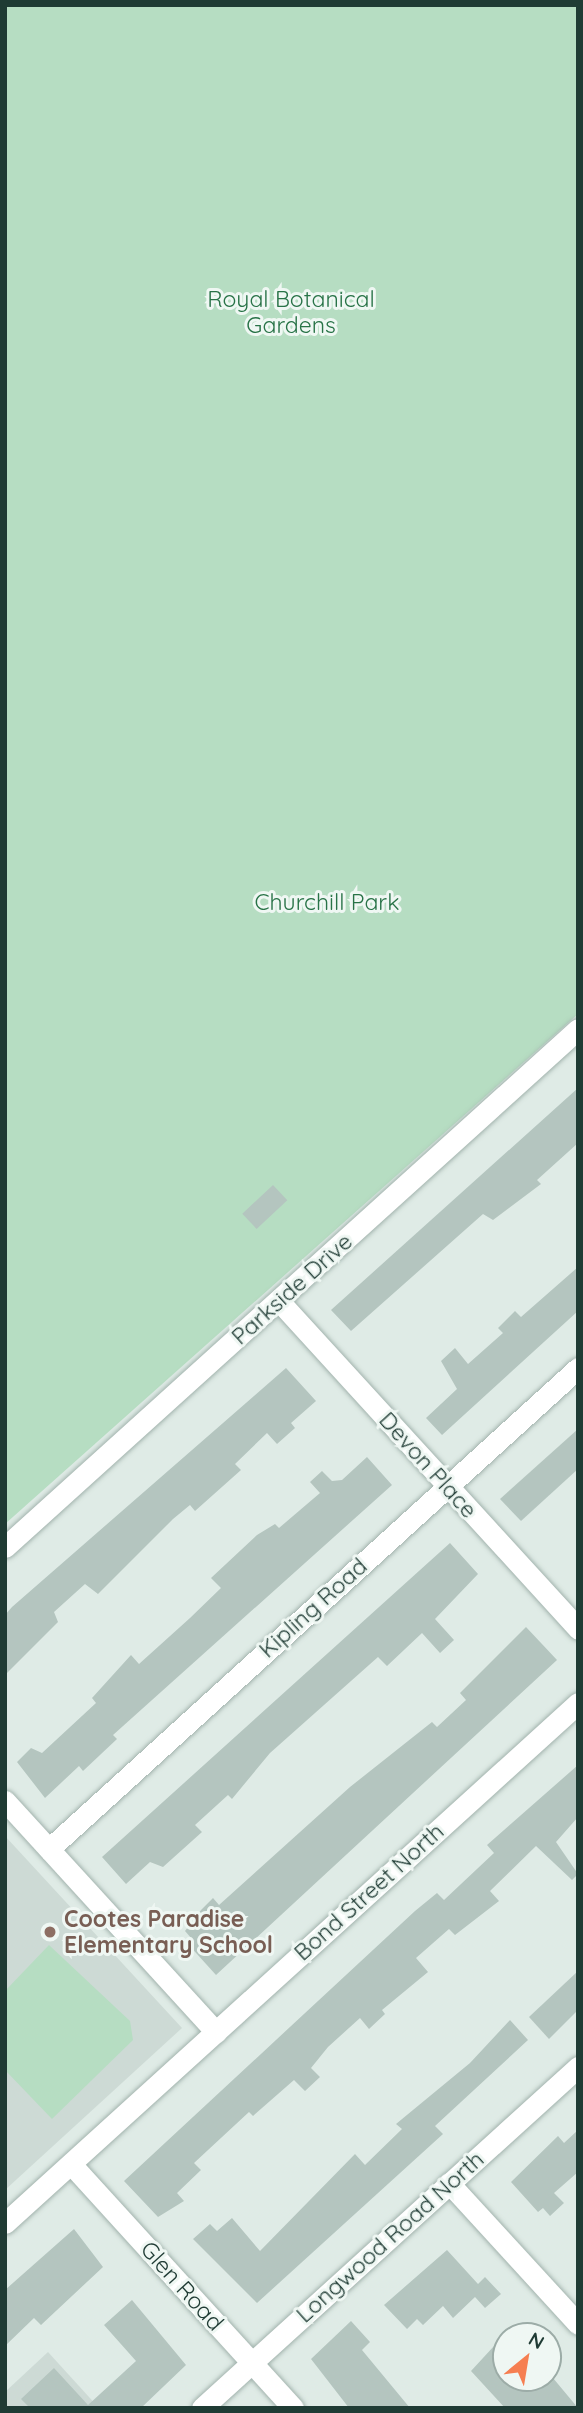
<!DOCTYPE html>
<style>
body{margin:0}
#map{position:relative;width:583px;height:2413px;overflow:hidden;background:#dfebe6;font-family:Quicksand,sans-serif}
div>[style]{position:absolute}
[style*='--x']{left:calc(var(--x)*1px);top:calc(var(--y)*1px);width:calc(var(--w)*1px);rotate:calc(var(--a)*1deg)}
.built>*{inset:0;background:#cddad5}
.green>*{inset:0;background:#b6ddc2}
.building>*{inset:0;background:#b4c5bf;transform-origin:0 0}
.roads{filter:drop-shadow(0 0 2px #a2b3ad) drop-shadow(0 0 2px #a2b3ad)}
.street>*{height:21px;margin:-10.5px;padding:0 10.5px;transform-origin:10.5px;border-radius:10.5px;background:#fff}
.secondary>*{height:21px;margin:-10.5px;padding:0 10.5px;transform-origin:10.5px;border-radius:10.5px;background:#fff}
.dots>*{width:19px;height:19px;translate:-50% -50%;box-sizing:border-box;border:4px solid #eff7f3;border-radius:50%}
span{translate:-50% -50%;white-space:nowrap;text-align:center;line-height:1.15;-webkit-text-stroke:6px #eff7f3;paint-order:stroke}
.park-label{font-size:23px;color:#287347}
.street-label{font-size:23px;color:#1f3b34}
.education-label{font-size:23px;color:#785e54;font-weight:700}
.left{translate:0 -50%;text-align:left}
.frame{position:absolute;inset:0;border:7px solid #1f3b34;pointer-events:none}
.north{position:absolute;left:492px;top:2322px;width:70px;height:70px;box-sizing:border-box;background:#eff7f3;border:2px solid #9caca7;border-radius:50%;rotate:30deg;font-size:19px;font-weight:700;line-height:28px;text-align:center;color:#1f3b34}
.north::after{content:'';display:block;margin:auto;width:24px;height:32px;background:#f67f51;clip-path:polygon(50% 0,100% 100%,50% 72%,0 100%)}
</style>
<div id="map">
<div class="built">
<div style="clip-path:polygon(5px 1836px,182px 2028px,5px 2190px)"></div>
<div style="clip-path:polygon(48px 2352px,99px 2408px,5px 2408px,5px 2392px)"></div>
</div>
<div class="green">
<div style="clip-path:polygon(5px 5px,578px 5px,578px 1014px,5px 1524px)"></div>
<div style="clip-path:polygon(49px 1945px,130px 2021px,133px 2040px,52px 2119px,5px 2070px,5px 1991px)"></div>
</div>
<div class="building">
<div style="clip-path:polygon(578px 1088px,578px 1143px,537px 1180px,541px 1184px,493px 1220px,483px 1214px,351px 1331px,331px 1310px)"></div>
<div style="left:273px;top:1185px;width:21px;height:42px;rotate:47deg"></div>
<div style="clip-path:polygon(578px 1267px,578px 1311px,442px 1435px,426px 1418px,457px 1389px,441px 1361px,455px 1348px,468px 1364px,503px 1333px,498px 1328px,515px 1311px,521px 1317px)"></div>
<div style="clip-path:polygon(286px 1368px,316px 1401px,291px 1423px,295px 1428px,277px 1444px,267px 1433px,235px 1464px,241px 1470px,195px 1511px,190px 1505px,173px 1519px,98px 1594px,85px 1584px,54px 1612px,58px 1622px,5px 1675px,5px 1615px,12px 1607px)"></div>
<div style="clip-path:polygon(578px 1429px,578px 1469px,521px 1521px,500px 1499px)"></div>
<div style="clip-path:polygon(367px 1457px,392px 1485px,113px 1735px,117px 1739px,83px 1771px,79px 1766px,45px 1798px,17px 1762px,31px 1748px,42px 1753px,96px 1703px,92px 1698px,131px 1655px,139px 1664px,190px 1618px,221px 1588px,211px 1578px,257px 1535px,275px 1524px,279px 1528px,320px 1493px,310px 1482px,322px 1471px,332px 1481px,342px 1480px)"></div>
<div style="clip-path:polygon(450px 1543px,478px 1574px,435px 1619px,454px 1640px,440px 1653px,422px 1633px,387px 1666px,378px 1657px,270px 1753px,232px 1799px,228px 1795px,195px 1825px,202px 1832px,163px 1867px,150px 1862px,126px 1884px,102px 1857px)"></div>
<div style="clip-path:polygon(526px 1627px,557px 1660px,216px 1975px,187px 1943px,192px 1939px,185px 1931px,201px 1910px,213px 1898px,219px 1905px,350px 1787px,432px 1722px,437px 1727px,466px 1700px,460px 1693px)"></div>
<div style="clip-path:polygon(578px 1765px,578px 1817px,556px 1842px,578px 1874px,572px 1880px,536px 1846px,490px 1891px,499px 1901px,455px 1935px,449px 1929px,416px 1958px,428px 1972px,382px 2010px,385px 2014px,369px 2029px,360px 2018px,328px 2047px,311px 2068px,320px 2077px,305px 2091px,294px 2080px,253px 2116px,249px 2112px,194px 2163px,201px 2170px,177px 2193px,184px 2201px,158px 2217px,124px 2181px,415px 1911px,437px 1893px,444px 1900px,494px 1853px,487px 1845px)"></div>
<div style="clip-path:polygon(578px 1971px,578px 2010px,549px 2039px,529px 2017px)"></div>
<div style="clip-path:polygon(510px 2020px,528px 2040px,435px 2126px,443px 2134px,257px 2303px,193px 2239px,210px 2224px,217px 2231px,232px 2218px,260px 2251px,355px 2154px,365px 2165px,402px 2129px,396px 2124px,470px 2063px)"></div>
<div style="clip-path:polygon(578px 2130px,578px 2172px,554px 2193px,564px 2203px,550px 2216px,543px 2208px,538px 2212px,511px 2182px,558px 2136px,564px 2143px)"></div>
<div style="clip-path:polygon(74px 2229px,103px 2267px,41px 2325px,34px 2318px,5px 2346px,5px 2290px)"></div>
<div style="clip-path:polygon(447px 2250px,478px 2284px,485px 2277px,501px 2294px,485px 2308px,475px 2297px,453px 2318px,443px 2306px,423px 2325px,417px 2319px,407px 2329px,384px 2305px)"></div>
<div style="clip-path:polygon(132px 2300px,186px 2365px,141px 2408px,30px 2408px,21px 2399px,54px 2368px,88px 2405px,136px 2361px,104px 2325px)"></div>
<div style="clip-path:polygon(351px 2321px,370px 2342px,362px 2350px,410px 2408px,349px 2408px,311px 2359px)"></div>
<div style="clip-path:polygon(506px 2333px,506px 2378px,548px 2378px,548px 2372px,578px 2408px,505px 2408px,471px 2371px)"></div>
</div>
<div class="roads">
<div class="street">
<div style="--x:279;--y:1301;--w:444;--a:47.6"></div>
<div style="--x:5;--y:1547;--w:772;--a:-42.11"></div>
<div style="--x:5;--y:1801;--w:313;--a:47.6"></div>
<div style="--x:49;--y:1849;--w:715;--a:-42.28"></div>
<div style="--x:71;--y:2164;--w:330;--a:47.7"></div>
<div style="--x:449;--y:2183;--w:191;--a:47.5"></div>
<div style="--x:5;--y:2223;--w:774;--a:-42.22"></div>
</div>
<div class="secondary">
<div style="--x:202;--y:2408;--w:508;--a:-42.21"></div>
</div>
</div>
<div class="dots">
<div style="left:50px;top:1932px;background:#8d6e63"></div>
</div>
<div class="park-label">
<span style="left:291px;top:312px">Royal Botanical<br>Gardens</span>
<span style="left:327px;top:902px">Churchill Park</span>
</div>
<div class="street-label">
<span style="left:292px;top:1289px;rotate:-42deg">Parkside Drive</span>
<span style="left:428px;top:1465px;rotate:48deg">Devon Place</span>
<span style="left:313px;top:1608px;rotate:-42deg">Kipling Road</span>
<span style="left:369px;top:1892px;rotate:-42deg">Bond Street North</span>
<span style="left:390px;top:2237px;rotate:-42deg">Longwood Road North</span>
<span style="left:182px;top:2286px;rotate:48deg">Glen Road</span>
</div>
<div class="education-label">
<span class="left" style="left:64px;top:1932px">Cootes Paradise<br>Elementary School</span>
</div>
<div class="frame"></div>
<div class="north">N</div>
</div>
